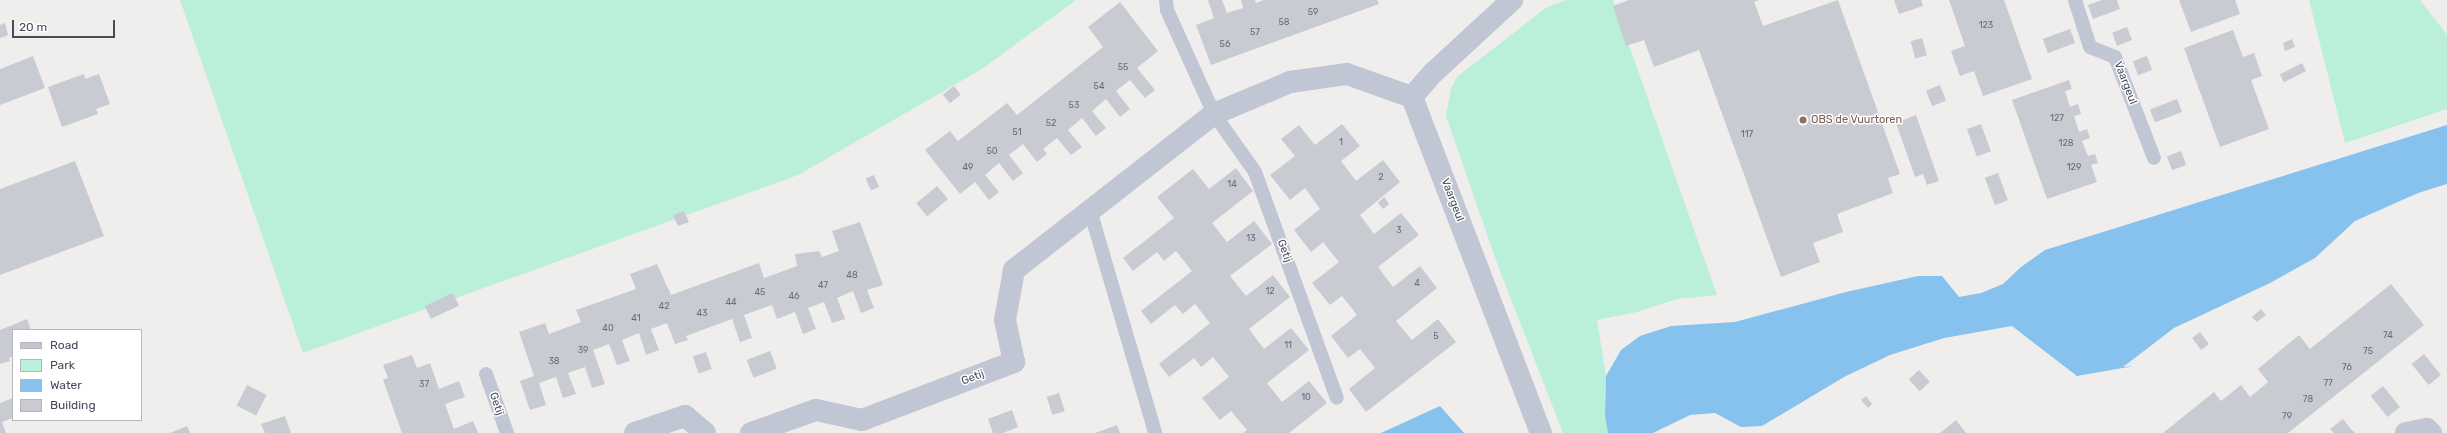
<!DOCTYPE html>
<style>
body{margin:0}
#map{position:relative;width:2447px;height:433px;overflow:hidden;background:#f0eded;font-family:Rubik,sans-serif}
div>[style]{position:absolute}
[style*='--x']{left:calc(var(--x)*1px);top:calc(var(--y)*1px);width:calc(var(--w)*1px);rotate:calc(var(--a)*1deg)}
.green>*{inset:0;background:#baefd9}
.water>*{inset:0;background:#86c2ed}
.building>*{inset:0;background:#c9cbd3;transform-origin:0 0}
.lane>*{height:14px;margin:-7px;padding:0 7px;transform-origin:7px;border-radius:7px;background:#c0c6d3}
.street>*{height:22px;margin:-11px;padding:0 11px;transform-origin:11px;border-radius:11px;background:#c0c6d3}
.dots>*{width:11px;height:11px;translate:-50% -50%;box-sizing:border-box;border:2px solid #fff;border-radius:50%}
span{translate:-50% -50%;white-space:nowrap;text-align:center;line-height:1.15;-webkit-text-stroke:3px #fff;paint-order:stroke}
.number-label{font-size:9px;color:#666c79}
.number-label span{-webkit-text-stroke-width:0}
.street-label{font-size:11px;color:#454c5b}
.education-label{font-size:11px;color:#785e54}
.left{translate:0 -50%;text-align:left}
.legend{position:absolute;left:12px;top:329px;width:130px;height:92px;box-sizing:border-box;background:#fff;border:1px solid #b5b7bd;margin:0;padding:5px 7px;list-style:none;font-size:12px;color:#454c5b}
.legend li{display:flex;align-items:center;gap:8px;height:20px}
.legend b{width:20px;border:1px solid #b5b7bd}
.scale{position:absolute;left:12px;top:20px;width:103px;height:18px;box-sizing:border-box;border:2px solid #454c5b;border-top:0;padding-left:5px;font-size:12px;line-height:14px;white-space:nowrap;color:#454c5b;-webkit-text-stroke:3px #fff;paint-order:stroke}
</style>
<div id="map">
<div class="green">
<div style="clip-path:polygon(180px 0,1076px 0,982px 69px,798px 175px,303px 353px)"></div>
<div style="clip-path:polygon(1566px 0,1613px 0,1717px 295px,1677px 299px,1637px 312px,1597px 320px,1606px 376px,1605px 416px,1608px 433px,1563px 433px,1497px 263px,1446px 116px,1451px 89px,1457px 77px,1547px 7px)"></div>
<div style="clip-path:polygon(2309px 0,2420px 0,2447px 35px,2447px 109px,2345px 143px)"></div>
</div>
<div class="water">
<div style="clip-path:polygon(2447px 125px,2447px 184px,2418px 193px,2355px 221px,2315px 258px,2270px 283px,2174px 328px,2123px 367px,2134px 366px,2077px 376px,2012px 326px,1944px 338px,1890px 355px,1844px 377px,1762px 426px,1741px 427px,1715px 413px,1690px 415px,1653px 433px,1608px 433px,1605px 416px,1606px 376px,1621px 350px,1640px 336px,1671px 326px,1735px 322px,1846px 292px,1918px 276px,1942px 276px,1959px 297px,1981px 293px,2003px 284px,2021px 267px,2045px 250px)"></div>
<div style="clip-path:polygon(1440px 406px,1464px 433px,1381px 433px)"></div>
</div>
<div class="building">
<div style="clip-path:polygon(1208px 0,1222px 0,1227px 13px,1243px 8px,1241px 0,1255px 0,1256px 3px,1264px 0,1377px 0,1379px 4px,1211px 65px,1196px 25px,1214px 18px)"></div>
<div style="clip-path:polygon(1629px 0,1759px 0,1754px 2px,1763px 26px,1838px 0,1900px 174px,1888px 178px,1893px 193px,1837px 214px,1843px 232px,1813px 243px,1820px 262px,1781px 277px,1699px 50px,1654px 67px,1644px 40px,1626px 46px,1613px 6px)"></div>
<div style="clip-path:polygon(1894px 0,1921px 0,1923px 6px,1899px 14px)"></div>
<div style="clip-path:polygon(1949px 0,2004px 0,2032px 79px,1983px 96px,1974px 71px,1960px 76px,1951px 51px,1965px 46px)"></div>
<div style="clip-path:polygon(2102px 0,2117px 0,2120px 9px,2093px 19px,2088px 5px)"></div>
<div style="clip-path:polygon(2179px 0,2235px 0,2240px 14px,2191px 32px)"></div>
<div style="clip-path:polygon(1120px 2px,1158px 51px,1137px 68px,1155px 90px,1145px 98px,1130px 80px,1116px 91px,1130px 109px,1120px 117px,1106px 99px,1092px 111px,1106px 128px,1096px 136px,1082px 118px,1068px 130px,1082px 147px,1071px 155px,1057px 138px,1043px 149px,1047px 154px,1037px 162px,1023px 144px,1009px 155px,1023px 173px,1013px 181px,999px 163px,985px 175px,999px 192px,989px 200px,975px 182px,960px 194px,925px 150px,950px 131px,958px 141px,1007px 103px,1017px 115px,1103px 47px,1088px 27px)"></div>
<div style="clip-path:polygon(5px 23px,8px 35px,0 38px,0 25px)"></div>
<div style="left:2127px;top:27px;width:14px;height:16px;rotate:69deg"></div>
<div style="left:2070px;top:29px;width:15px;height:29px;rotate:70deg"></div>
<div style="clip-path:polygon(2233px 30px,2243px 57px,2254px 53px,2262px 76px,2251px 80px,2269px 129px,2220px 147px,2184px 48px)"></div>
<div style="left:1922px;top:38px;width:18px;height:12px;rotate:74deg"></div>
<div style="clip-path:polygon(2292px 39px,2295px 47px,2285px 51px,2283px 43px)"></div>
<div style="clip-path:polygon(33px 56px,45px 88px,0 105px,0 69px)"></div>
<div style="left:2147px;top:56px;width:15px;height:15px;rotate:70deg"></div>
<div style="left:2302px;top:63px;width:9px;height:25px;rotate:63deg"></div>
<div style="clip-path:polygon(84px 74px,85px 79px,99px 74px,110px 104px,96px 109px,98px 114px,62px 127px,48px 87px)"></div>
<div style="clip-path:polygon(2069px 80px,2072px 89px,2065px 91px,2070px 107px,2078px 104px,2081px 114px,2074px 116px,2079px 132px,2087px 129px,2090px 138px,2082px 141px,2088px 156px,2095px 154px,2098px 163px,2091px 165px,2097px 182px,2047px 199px,2012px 100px)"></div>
<div style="left:1940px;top:85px;width:17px;height:15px;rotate:69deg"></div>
<div style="left:954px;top:86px;width:11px;height:14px;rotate:52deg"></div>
<div style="left:2177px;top:99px;width:14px;height:29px;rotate:69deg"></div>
<div style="clip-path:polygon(1916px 115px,1939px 181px,1927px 185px,1923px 174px,1915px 177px,1896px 123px)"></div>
<div style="clip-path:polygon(1342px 124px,1360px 146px,1341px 161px,1356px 181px,1383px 160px,1400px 182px,1360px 215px,1374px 234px,1401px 213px,1419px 235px,1378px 267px,1393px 287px,1420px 266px,1437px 288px,1396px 321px,1412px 340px,1438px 319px,1456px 342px,1366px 412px,1349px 389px,1375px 368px,1360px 349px,1348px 358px,1331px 336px,1357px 315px,1342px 296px,1330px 305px,1312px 283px,1339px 262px,1323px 242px,1311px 252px,1294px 230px,1320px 209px,1305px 188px,1290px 200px,1270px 175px,1295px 156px,1281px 139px,1299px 125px,1315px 145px)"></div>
<div style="left:1981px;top:124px;width:29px;height:15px;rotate:70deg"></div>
<div style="left:2181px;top:151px;width:15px;height:15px;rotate:70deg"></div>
<div style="clip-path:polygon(75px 161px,104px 236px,0 275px,0 189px)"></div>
<div style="clip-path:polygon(1236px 168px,1253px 191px,1212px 223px,1227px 242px,1254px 221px,1272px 244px,1230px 276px,1246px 296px,1273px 275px,1290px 297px,1249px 329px,1264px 349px,1291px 328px,1309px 350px,1267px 383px,1282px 402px,1309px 381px,1327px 403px,1289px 433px,1243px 433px,1247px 430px,1231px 411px,1220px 420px,1202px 398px,1229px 377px,1213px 357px,1201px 367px,1194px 358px,1169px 377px,1159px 364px,1210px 323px,1195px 304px,1183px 314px,1175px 305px,1151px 324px,1141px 311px,1192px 271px,1176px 251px,1164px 261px,1157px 252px,1133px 271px,1123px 258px,1174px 218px,1157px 197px,1193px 169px,1209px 189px)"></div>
<div style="left:1998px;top:173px;width:29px;height:14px;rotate:70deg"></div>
<div style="left:874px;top:175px;width:13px;height:9px;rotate:67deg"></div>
<div style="left:937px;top:186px;width:17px;height:27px;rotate:50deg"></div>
<div style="clip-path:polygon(1384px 197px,1389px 204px,1383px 209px,1378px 203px)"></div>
<div style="clip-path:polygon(684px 211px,689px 222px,678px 226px,673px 215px)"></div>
<div style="clip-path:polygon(860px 222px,883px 285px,867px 290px,874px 308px,861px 313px,853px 291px,837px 298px,845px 319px,832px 323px,824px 302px,808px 308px,816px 329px,803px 334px,795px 312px,777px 319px,772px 305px,744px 315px,752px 338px,740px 342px,732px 319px,686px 336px,688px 340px,675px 344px,667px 323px,651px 329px,659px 350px,646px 355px,639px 333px,622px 340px,630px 361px,617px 365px,609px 344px,593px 350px,605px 384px,592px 388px,585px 367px,568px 373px,576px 394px,563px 398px,556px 377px,539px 383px,546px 405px,530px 410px,520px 381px,534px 376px,519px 332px,545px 323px,549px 334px,581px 322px,576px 310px,636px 289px,630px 274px,657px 264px,671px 295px,759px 263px,764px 278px,797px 266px,795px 254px,819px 251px,822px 257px,839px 251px,832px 231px)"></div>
<div style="clip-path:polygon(2391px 284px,2424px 325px,2288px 433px,2163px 433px,2214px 392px,2221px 401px,2241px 385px,2250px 397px,2268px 382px,2258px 369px,2299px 335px,2310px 349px)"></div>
<div style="left:453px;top:293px;width:14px;height:31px;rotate:65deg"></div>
<div style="clip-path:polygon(2261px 309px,2266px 315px,2257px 322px,2252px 317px)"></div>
<div style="clip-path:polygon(27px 319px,31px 330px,13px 330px,13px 356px,9px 358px,10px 361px,0 364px,0 330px)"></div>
<div style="left:2200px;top:332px;width:15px;height:10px;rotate:53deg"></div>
<div style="left:770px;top:351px;width:19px;height:25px;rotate:69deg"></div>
<div style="left:706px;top:352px;width:18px;height:14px;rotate:71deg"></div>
<div style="left:2424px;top:354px;width:27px;height:16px;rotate:51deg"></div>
<div style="clip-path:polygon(412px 355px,417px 368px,430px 363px,439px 389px,459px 381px,465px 397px,445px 404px,454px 429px,473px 421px,478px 433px,402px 433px,383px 380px,388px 378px,383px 365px)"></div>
<div style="left:1919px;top:370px;width:16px;height:14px;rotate:47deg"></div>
<div style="left:247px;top:385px;width:22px;height:23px;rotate:27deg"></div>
<div style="left:2383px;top:386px;width:27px;height:16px;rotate:51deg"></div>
<div style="left:1059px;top:393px;width:19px;height:13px;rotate:72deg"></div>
<div style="clip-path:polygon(1866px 396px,1872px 404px,1868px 408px,1861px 400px)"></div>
<div style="clip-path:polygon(13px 398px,13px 418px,2px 422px,6px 433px,0 433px,0 403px)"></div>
<div style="clip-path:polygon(1012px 410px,1018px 427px,1003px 433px,993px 433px,988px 419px)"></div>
<div style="clip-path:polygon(285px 416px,291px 433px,265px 433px,261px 424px)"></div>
<div style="clip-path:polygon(2343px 419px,2351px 429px,2355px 433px,2334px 433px,2330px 429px)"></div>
<div style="clip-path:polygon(1956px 420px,1966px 433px,1940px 433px)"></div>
<div style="clip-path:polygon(1117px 425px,1120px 433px,1095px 433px)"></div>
<div style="clip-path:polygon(187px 426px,190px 433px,170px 433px)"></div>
</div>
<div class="lane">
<div style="--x:1166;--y:0;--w:10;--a:84"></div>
<div style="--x:1167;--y:10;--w:114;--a:65.7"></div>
<div style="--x:1214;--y:114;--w:71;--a:54.7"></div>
<div style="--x:1255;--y:172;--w:240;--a:70.1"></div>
<div style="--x:2075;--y:0;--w:49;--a:72.3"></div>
<div style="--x:2090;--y:47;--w:27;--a:22"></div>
<div style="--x:2115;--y:57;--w:108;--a:68.9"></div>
<div style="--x:1090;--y:210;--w:232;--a:73.7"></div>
<div style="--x:486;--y:374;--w:63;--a:70.4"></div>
</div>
<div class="street">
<div style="--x:1412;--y:97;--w:360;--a:69"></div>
<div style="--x:1412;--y:97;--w:32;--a:-49"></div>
<div style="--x:1433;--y:73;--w:108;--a:-42.7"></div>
<div style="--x:635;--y:433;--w:53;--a:-18.8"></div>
<div style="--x:685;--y:416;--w:26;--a:40"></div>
<div style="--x:751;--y:433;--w:69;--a:-19.5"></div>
<div style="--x:816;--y:410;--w:47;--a:12.3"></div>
<div style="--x:862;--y:420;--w:163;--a:-20.9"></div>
<div style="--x:1014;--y:362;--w:43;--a:-102.1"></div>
<div style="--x:1005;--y:320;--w:51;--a:-79.8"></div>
<div style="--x:1014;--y:270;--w:254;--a:-38"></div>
<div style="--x:1214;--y:114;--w:82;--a:-22.8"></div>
<div style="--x:1290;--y:82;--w:58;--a:-8"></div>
<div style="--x:1347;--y:74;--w:69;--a:19.5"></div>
<div style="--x:2406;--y:433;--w:21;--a:-11"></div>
<div style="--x:2427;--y:429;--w:6;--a:45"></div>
</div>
<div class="dots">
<div style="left:1803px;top:120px;background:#8d6e63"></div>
</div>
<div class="number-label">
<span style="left:1313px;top:12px">59</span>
<span style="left:1284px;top:22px">58</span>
<span style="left:1986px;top:25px">123</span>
<span style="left:1255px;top:32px">57</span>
<span style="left:1225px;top:44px">56</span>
<span style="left:1123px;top:67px">55</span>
<span style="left:1099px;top:86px">54</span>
<span style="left:1074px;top:105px">53</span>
<span style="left:2057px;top:118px">127</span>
<span style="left:1051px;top:123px">52</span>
<span style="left:1017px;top:132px">51</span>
<span style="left:1747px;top:134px">117</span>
<span style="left:1341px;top:142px">1</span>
<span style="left:2066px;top:143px">128</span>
<span style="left:992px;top:151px">50</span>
<span style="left:968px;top:167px">49</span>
<span style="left:2074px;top:167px">129</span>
<span style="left:1381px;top:177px">2</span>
<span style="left:1232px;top:184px">14</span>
<span style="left:1399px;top:230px">3</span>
<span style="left:1251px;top:238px">13</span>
<span style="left:852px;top:275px">48</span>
<span style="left:1417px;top:283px">4</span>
<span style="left:823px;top:285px">47</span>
<span style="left:1270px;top:291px">12</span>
<span style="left:760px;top:292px">45</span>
<span style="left:794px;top:296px">46</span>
<span style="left:731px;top:302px">44</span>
<span style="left:664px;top:306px">42</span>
<span style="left:702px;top:313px">43</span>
<span style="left:636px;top:318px">41</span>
<span style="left:608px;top:328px">40</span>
<span style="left:2388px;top:335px">74</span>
<span style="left:1436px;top:336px">5</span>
<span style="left:1288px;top:345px">11</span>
<span style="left:583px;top:350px">39</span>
<span style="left:2368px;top:351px">75</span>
<span style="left:554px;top:361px">38</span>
<span style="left:2347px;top:367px">76</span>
<span style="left:2328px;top:383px">77</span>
<span style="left:424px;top:384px">37</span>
<span style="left:1306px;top:397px">10</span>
<span style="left:2308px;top:399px">78</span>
<span style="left:2287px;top:416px">79</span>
</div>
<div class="street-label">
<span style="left:2125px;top:83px;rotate:69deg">Vaargeul</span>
<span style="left:1452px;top:200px;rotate:69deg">Vaargeul</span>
<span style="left:1284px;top:251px;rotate:70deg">Getij</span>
<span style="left:973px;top:378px;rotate:-21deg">Getij</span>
<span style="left:496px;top:404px;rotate:71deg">Getij</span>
</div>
<div class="education-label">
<span class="left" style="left:1811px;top:120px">OBS de Vuurtoren</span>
</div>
<ul class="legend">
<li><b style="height:5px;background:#c0c6d3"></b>Road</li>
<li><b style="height:11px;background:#baefd9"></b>Park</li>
<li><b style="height:11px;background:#86c2ed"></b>Water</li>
<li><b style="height:11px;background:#c9cbd3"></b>Building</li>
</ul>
<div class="scale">20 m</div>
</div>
